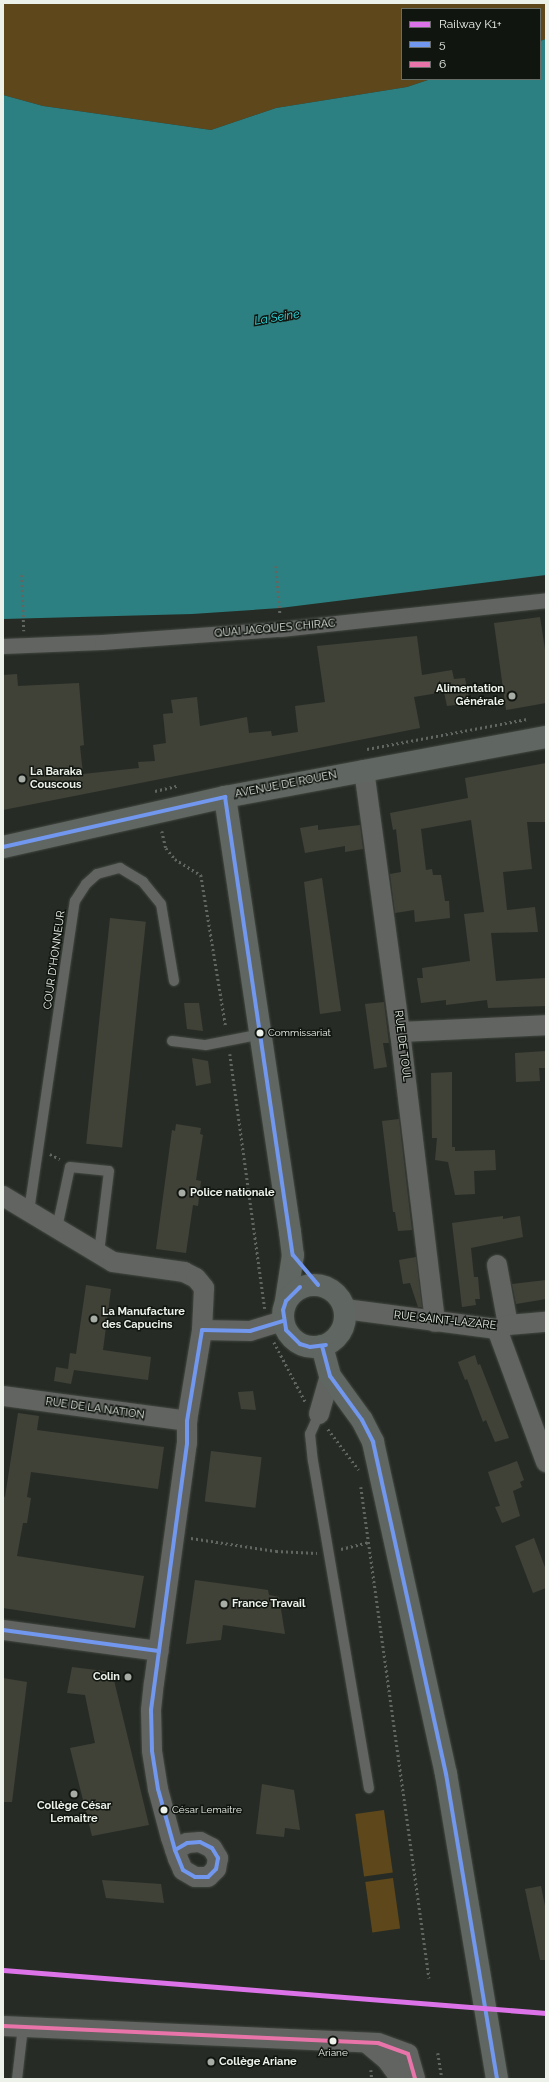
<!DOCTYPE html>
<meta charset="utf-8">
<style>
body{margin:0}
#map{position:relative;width:549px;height:2082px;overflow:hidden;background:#262c25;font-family:Raleway,sans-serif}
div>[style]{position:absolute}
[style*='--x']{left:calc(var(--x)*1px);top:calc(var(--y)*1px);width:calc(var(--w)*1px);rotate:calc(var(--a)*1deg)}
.green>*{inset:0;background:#5e471a;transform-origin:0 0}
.water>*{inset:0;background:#2d8081}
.building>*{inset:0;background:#404238;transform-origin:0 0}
.path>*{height:2.5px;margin-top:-1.25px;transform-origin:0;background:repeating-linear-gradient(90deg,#626662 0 2px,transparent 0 5px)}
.roads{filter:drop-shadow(0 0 1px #434741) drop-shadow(0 0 1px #434741)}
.service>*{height:10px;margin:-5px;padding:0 5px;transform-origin:5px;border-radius:5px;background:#616461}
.pedestrian>*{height:15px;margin:-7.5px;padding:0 7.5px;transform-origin:7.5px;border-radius:7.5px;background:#616461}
.minor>*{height:20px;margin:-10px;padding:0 10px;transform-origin:10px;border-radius:10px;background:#616461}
.primary>*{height:22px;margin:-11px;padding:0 11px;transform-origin:11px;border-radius:11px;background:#606661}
.primary>.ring{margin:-11px;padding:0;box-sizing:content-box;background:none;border:22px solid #606661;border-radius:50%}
.bus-1>*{height:4px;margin:-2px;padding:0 2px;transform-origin:2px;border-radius:2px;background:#7197ee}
.bus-2>*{height:4px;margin:-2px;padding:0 2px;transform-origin:2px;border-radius:2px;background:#e874a9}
.rail-1>*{height:5px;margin:-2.5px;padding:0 2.5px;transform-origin:2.5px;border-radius:2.5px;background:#dc73e8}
.dots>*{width:11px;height:11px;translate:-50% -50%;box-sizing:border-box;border:2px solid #111510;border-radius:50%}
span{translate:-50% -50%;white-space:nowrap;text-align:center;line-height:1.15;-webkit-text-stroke:3px #111510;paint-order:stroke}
.bus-label{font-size:10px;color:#ecf2ea}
.left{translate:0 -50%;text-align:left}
.street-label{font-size:11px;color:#ecf2ea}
.poi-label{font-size:11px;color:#ecf2ea;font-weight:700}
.right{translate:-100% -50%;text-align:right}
.water-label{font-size:12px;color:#2ee1e6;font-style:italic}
.frame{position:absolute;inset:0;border:4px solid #ecf2ea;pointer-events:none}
.legend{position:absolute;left:401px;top:8px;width:140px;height:72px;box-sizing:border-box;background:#111510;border:1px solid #696d67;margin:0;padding:5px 7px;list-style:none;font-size:12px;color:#ecf2ea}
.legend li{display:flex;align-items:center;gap:8px;height:20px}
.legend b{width:20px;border:1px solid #696d67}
</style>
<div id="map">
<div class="green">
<div style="clip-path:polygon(3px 3px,546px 3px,546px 39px,540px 41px,540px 9px,402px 9px,402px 79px,431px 79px,407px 87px,276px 108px,211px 130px,43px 106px,3px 95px)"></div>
<div style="left:384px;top:1810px;width:63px;height:29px;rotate:82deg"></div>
<div style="left:393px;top:1878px;width:51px;height:28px;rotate:82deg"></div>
</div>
<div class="water">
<div style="clip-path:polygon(546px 39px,546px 575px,280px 608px,192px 614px,3px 619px,3px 95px,43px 106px,211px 130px,276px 108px,407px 87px,431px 79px,540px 79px,540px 41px)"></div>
</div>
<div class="building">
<div style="clip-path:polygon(540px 617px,546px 656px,546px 703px,506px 710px,494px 623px)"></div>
<div style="clip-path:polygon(417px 636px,422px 675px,452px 670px,454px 679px,465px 678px,470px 703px,447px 706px,444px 692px,414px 697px,420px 728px,3px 810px,3px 675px,17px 674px,18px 686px,79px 683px,84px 745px,80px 746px,83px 774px,139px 768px,138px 762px,155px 761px,153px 745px,166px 743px,163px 714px,173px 713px,171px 700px,197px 697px,200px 726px,247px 717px,249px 733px,271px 731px,272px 736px,298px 732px,295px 706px,325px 702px,317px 646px)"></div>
<div style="clip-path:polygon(546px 763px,546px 822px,527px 822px,532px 869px,503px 872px,507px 910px,535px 907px,538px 932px,491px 933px,496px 981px,546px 978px,546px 1006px,488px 1008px,487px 1000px,446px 1005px,446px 1000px,421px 1003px,417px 978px,423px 978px,422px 968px,470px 961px,464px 914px,484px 912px,471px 820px,421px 829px,426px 870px,432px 869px,433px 875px,441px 875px,445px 901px,449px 901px,450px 918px,415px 922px,414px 910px,395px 913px,390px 874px,401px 872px,396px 829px,393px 830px,390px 813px,468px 798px,465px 778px)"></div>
<div style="clip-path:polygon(318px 825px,318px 830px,360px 825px,363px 849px,345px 852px,345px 846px,305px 853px,300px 828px)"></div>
<div style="clip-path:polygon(322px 878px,341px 1011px,320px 1014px,304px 882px)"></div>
<div style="left:110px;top:918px;width:36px;height:227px;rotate:6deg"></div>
<div style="clip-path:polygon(384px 1002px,389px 1043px,383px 1043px,387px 1067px,374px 1069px,365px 1004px)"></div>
<div style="clip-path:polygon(184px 1003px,199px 1003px,203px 1031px,187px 1029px)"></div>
<div style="clip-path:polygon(546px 1051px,546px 1068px,539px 1068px,540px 1081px,516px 1082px,515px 1053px)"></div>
<div style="clip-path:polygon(192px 1058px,208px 1061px,211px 1083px,196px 1086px)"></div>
<div style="clip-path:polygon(452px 1072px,452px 1147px,455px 1147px,455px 1151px,495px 1150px,496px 1170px,474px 1171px,475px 1194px,455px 1195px,448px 1162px,435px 1160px,437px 1138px,432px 1138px,431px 1073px)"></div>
<div style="clip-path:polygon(399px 1119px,412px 1230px,398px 1231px,395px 1212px,393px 1212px,382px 1121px)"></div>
<div style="clip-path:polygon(176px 1124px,201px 1128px,200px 1134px,203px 1135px,196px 1180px,201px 1181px,198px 1206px,193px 1205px,186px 1253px,156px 1249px,172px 1130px,175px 1131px)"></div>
<div style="clip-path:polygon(503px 1216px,503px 1219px,520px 1216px,523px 1237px,471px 1248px,474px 1277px,478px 1277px,480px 1299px,475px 1299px,476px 1305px,462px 1307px,452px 1223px)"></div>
<div style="clip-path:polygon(416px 1257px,422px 1307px,418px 1307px,410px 1283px,403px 1284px,399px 1260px)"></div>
<div style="clip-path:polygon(546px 1280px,546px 1299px,516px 1304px,512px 1284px)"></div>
<div style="clip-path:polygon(86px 1285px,111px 1289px,103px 1350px,151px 1357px,148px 1380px,74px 1370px,71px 1384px,54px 1381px,56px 1367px,68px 1369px,70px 1353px,76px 1354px)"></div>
<div style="clip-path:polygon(475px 1355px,478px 1365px,480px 1364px,509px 1438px,495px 1442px,486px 1420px,483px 1422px,467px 1379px,465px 1380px,458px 1362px)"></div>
<div style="clip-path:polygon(253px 1391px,256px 1410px,241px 1409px,238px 1392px)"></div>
<div style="clip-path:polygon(18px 1413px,39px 1416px,37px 1430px,164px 1447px,158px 1489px,31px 1472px,27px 1497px,31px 1498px,27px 1523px,23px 1523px,17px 1556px,144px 1576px,135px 1628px,3px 1608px,3px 1496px,5px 1497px)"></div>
<div style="left:211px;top:1451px;width:51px;height:51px;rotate:7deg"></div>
<div style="clip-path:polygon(517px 1461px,524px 1480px,520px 1482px,522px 1487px,513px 1491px,520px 1516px,502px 1523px,495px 1507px,500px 1506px,488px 1472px)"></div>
<div style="clip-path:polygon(534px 1538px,546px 1570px,546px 1588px,533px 1593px,515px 1546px)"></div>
<div style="clip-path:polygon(195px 1580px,268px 1590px,269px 1595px,279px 1597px,285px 1634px,223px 1625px,221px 1640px,186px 1644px)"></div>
<div style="clip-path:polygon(72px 1667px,112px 1672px,149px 1825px,92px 1836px,70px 1748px,95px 1743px,85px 1695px,67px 1693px)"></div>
<div style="clip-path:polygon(3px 1678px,27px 1682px,12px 1802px,3px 1802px)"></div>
<div style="clip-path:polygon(262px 1784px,294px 1790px,300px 1830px,285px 1828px,284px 1837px,256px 1834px)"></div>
<div style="clip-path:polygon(102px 1880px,161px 1884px,164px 1903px,106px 1898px)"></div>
<div style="clip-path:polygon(541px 1886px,546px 1911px,546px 1960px,540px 1960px,525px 1889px)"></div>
</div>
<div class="path">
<div style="--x:276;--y:566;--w:47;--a:85.1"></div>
<div style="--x:22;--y:575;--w:56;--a:88"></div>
<div style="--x:367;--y:749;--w:163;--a:-10.6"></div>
<div style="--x:155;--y:791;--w:23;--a:-13"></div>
<div style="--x:162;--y:831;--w:17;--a:77"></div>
<div style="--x:166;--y:848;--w:14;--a:51"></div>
<div style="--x:175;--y:859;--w:31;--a:32"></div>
<div style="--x:201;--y:875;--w:154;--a:80.7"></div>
<div style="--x:230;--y:1054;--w:257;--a:82.2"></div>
<div style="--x:50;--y:1154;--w:11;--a:27"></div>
<div style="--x:274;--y:1342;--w:67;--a:62.3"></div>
<div style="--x:328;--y:1429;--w:51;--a:52.9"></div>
<div style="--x:361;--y:1487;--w:496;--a:82.1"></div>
<div style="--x:191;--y:1538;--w:86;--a:8.7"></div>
<div style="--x:276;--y:1551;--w:41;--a:2.8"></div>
<div style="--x:341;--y:1549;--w:29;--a:-14"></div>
<div style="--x:438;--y:2053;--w:26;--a:81"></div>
<div style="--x:371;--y:2070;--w:9;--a:84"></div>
</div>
<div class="roads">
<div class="service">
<div style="--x:172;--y:1041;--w:34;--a:7"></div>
<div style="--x:206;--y:1045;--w:57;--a:-11.1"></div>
<div style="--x:29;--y:1211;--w:313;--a:-81.6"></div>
<div style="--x:75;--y:901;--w:20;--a:-57"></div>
<div style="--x:86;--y:884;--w:15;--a:-42"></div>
<div style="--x:97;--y:874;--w:24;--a:-15"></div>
<div style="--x:120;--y:868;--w:27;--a:31"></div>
<div style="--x:143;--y:882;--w:28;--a:51"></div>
<div style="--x:161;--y:904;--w:78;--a:80.4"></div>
<div style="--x:57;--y:1228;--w:62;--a:-78"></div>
<div style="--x:70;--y:1167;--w:39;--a:6"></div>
<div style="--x:109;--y:1171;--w:83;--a:97"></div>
<div style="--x:319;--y:1414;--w:22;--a:114"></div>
<div style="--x:310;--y:1434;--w:27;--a:84"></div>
<div style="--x:313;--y:1461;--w:332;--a:80.3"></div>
<div style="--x:17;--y:2079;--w:52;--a:-83.4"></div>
</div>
<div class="pedestrian">
<div style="--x:3;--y:646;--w:99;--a:-2.3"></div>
<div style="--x:102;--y:642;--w:179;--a:-4.2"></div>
<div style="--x:281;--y:629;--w:267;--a:-6.2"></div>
</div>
<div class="minor">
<div style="--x:364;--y:770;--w:264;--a:82.2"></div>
<div style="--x:400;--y:1032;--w:292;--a:83.1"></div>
<div style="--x:400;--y:1032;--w:146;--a:-2.7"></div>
<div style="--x:3;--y:1196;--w:128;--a:31"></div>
<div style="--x:113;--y:1262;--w:72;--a:8"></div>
<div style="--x:184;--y:1272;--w:13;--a:27"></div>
<div style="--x:196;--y:1278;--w:13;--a:51"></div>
<div style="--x:204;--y:1288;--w:42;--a:92.7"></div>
<div style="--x:497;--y:1265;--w:61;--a:79.6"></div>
<div style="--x:345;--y:1309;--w:153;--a:7.5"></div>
<div style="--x:497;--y:1329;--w:12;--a:-20"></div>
<div style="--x:508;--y:1325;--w:38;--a:-5"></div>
<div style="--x:497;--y:1329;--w:142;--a:69.8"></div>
<div style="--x:3;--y:1396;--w:186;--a:7.7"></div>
<div style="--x:319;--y:1414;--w:40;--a:-74"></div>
<div style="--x:3;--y:1630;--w:157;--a:7.7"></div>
<div style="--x:175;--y:1850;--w:14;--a:-30"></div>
<div style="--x:187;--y:1843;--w:13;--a:-4"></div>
<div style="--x:200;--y:1842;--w:13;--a:27"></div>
<div style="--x:212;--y:1848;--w:12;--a:59"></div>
<div style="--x:218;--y:1858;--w:11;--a:100"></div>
<div style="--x:216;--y:1869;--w:11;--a:135"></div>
<div style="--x:208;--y:1877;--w:13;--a:180"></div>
<div style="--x:195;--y:1877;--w:14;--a:-150"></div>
<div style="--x:183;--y:1870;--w:12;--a:-114"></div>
<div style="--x:178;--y:1859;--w:22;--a:-108"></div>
<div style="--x:171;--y:1838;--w:51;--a:-104.9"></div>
<div style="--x:158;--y:1789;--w:39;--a:-99"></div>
<div style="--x:152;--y:1750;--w:40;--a:-91.4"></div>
<div style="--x:151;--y:1710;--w:27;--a:-84"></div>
<div style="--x:154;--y:1683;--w:242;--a:-82.2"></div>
<div style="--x:187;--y:1443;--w:22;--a:-90"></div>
<div style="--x:187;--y:1421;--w:92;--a:-80.6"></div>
<div style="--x:202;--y:1330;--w:48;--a:1.2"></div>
<div style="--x:250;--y:1331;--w:34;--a:-17"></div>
<div style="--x:3;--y:2026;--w:375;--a:2.6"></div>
<div style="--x:378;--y:2043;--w:32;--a:20"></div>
<div style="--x:408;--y:2054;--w:26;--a:74"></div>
<div style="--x:368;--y:2044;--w:25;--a:40"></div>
<div style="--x:387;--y:2060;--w:24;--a:54"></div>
</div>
<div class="primary">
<div style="--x:225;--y:797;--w:440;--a:81.5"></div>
<div style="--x:290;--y:1232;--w:23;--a:83"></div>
<div style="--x:293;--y:1255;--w:47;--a:98.7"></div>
<div style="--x:3;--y:847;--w:228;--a:-12.7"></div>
<div style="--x:225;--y:797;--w:327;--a:-10.6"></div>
<div class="ring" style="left:283px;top:1285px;width:40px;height:40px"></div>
<div style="--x:322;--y:1346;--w:31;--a:75"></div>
<div style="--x:330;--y:1376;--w:54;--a:54"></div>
<div style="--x:362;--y:1420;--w:25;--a:63"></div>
<div style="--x:373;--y:1442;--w:340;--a:77.6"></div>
<div style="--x:446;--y:1774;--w:309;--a:80.5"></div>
</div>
</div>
<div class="bus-1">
<div style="--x:3;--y:847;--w:228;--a:-12.7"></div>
<div style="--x:225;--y:797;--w:463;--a:81.6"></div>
<div style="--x:293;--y:1255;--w:39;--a:50"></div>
<div style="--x:300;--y:1287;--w:20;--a:135"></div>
<div style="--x:286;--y:1301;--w:9;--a:108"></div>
<div style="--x:283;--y:1310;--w:20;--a:81"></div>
<div style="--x:286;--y:1330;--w:20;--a:45"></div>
<div style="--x:300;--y:1344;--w:10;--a:17"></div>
<div style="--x:310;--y:1347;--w:16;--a:-7"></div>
<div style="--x:322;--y:1346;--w:31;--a:75"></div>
<div style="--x:330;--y:1376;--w:54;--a:54"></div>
<div style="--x:362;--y:1420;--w:25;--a:63"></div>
<div style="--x:373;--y:1442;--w:340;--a:77.6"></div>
<div style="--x:446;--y:1774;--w:309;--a:80.5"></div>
<div style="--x:3;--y:1630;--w:157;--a:7.7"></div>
<div style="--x:200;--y:1842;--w:13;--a:27"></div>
<div style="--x:212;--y:1848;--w:12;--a:59"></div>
<div style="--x:218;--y:1858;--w:11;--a:100"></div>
<div style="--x:216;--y:1869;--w:11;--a:135"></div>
<div style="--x:208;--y:1877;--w:13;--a:180"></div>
<div style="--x:195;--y:1877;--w:14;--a:-150"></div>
<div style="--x:183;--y:1870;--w:22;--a:-112"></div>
<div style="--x:175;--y:1850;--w:14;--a:-30"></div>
<div style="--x:187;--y:1843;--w:13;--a:-4"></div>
<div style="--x:175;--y:1850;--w:63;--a:-105.6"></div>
<div style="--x:158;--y:1789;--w:39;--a:-99"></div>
<div style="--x:152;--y:1750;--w:40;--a:-91.4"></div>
<div style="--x:151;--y:1710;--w:269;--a:-82.3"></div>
<div style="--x:187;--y:1443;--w:22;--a:-90"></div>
<div style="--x:187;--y:1421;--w:92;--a:-80.6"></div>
<div style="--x:202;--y:1330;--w:48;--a:1.2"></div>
<div style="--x:250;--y:1331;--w:34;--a:-17"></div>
</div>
<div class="bus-2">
<div style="--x:3;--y:2026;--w:375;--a:2.6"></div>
<div style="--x:378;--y:2043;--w:32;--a:20"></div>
<div style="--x:408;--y:2054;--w:26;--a:74"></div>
</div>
<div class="rail-1">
<div style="--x:3;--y:1970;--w:545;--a:4.53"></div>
</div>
<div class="dots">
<div style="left:512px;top:696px;background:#a7ada5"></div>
<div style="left:22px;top:779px;background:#a7ada5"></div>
<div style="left:260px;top:1033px;background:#ecf2ea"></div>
<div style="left:182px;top:1193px;background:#a7ada5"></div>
<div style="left:94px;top:1319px;background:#a7ada5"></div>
<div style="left:224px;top:1604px;background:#a7ada5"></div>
<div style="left:128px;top:1677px;background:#a7ada5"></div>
<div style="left:74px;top:1794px;background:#a7ada5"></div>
<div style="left:164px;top:1810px;background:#ecf2ea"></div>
<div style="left:333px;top:2041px;background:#ecf2ea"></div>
<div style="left:211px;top:2062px;background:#a7ada5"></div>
</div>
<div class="bus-label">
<span class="left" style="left:268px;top:1033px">Commissariat</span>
<span class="left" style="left:172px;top:1810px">César Lemaitre</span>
<span style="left:333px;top:2053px">Ariane</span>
</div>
<div class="street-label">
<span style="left:275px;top:629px;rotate:-5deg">QUAI JACQUES CHIRAC</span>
<span style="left:286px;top:785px;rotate:-11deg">AVENUE DE ROUEN</span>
<span style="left:55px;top:960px;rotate:-82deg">COUR D'HONNEUR</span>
<span style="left:402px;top:1046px;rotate:83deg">RUE DE TOUL</span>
<span style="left:445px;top:1321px;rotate:6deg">RUE SAINT-LAZARE</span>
<span style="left:95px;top:1409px;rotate:8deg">RUE DE LA NATION</span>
</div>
<div class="poi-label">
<span class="right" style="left:504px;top:696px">Alimentation<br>Générale</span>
<span class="left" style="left:30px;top:779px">La Baraka<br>Couscous</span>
<span class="left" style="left:190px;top:1193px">Police nationale</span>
<span class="left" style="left:102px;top:1319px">La Manufacture<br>des Capucins</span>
<span class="left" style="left:232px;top:1604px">France Travail</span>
<span class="right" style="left:120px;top:1677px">Colin</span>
<span style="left:74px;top:1813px">Collège César<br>Lemaitre</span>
<span class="left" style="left:219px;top:2062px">Collège Ariane</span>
</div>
<div class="water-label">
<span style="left:277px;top:318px;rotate:-9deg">La Seine</span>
</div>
<div class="frame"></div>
<ul class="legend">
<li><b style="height:5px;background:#dc73e8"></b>Railway K1+</li>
<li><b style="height:5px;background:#7197ee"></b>5</li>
<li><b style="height:5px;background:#e874a9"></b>6</li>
</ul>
</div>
